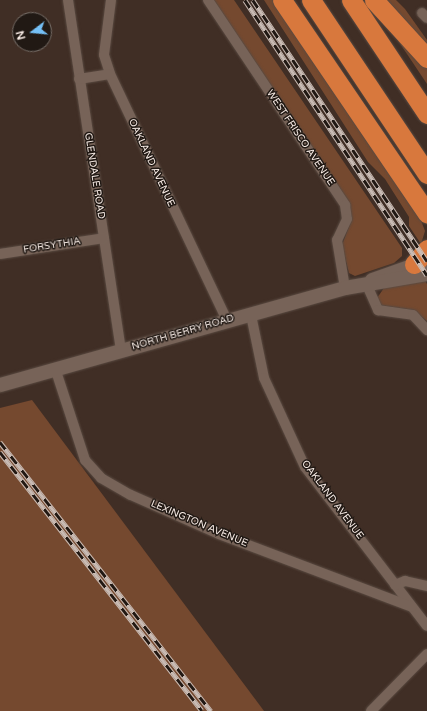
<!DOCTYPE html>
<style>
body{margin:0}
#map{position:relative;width:427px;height:711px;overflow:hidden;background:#402e25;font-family:"Varela Round",sans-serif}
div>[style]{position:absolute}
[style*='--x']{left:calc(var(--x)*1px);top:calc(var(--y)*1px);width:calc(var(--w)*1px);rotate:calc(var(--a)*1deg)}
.green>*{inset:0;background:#75492f}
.roads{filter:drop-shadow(0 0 1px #594a41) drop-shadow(0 0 1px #594a41)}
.street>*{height:10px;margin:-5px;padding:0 5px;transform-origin:5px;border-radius:5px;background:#776358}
.secondary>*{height:14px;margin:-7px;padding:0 7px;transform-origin:7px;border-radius:7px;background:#776358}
.highway>*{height:19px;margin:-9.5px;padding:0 9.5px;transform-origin:9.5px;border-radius:9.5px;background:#d8783d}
.rail>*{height:4.5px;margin-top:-2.25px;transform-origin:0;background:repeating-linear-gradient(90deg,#211914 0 9px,#c8bbb4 0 18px);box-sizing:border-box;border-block:1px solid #c8bbb4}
span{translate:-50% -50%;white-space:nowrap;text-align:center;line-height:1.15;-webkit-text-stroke:3px #211914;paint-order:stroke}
.street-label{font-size:10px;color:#f9ede7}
.north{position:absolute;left:12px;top:12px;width:40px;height:40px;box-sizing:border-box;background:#211914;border:1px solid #776e68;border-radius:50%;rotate:254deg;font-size:11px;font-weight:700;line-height:16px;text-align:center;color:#f9ede7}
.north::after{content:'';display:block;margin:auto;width:14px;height:18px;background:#75c0f6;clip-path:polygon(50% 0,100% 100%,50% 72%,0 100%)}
</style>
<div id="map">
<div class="green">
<div style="clip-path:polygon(214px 0,234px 0,402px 248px,402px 256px,394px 263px,355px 276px,349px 273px,342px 245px,352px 219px,349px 202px)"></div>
<div style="clip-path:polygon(264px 0,274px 0,419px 215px,425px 231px,421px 244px,409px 226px,409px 217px,385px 179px,368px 162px)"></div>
<div style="clip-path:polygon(383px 0,396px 0,405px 9px,427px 40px,427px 49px)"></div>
<div style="clip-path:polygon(393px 33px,427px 64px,427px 85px,427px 84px)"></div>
<div style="clip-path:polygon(424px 279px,427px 284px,427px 321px,414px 310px,380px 305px,377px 298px,384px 288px)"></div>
<div style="clip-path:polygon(32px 400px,264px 711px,0 711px,0 408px)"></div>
</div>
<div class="roads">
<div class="street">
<div style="--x:68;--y:0;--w:355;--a:81.4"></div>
<div style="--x:111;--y:0;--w:55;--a:97.3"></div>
<div style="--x:104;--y:55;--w:20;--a:72"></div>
<div style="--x:110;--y:74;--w:272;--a:64.6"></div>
<div style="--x:208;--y:0;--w:247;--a:56.2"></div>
<div style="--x:345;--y:205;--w:14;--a:82"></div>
<div style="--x:347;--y:219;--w:23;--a:115"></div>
<div style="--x:337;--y:240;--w:49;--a:80.5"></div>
<div style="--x:422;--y:13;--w:7;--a:45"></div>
<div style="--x:79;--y:79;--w:31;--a:-9"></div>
<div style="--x:0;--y:254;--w:105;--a:-8.7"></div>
<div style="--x:366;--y:283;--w:30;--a:66"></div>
<div style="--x:378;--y:310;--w:35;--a:8"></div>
<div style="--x:413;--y:315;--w:21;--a:47"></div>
<div style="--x:251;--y:315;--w:64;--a:78.3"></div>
<div style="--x:264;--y:378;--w:98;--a:65.3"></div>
<div style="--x:305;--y:467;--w:200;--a:52.5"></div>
<div style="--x:55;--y:368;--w:97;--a:71.9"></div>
<div style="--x:85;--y:460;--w:24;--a:48"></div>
<div style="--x:101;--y:478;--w:34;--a:30"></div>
<div style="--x:131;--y:495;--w:96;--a:23.9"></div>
<div style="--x:219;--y:534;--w:206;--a:20.7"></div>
<div style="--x:395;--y:585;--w:11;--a:-22"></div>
<div style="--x:405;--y:581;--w:23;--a:13"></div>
<div style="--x:371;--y:711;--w:80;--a:-45.5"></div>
</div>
<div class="secondary">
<div style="--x:372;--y:280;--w:54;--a:-19.4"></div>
<div style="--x:0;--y:385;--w:358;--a:-15.7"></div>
<div style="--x:345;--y:288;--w:83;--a:-9.7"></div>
</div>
<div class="highway">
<div style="--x:282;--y:0;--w:258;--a:55.8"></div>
<div style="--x:311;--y:0;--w:209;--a:56.3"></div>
<div style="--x:351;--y:0;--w:137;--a:56.3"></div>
<div style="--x:374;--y:0;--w:79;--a:47.6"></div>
<div style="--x:414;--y:264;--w:20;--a:-49"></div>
</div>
</div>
<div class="rail">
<div style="--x:245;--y:0;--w:330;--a:56.5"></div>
<div style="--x:253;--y:0;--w:314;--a:56.3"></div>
<div style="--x:0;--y:442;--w:342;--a:51.9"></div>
<div style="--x:0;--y:452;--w:328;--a:52"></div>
</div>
<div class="street-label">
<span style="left:300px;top:138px;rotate:56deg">WEST FRISCO AVENUE</span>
<span style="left:151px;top:163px;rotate:65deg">OAKLAND AVENUE</span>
<span style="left:94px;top:176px;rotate:81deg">GLENDALE ROAD</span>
<span style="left:52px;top:246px;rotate:-9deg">FORSYTHIA</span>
<span style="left:183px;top:333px;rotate:-16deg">NORTH BERRY ROAD</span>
<span style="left:332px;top:500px;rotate:53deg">OAKLAND AVENUE</span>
<span style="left:199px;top:524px;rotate:23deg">LEXINGTON AVENUE</span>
</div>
<div class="north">N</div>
</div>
